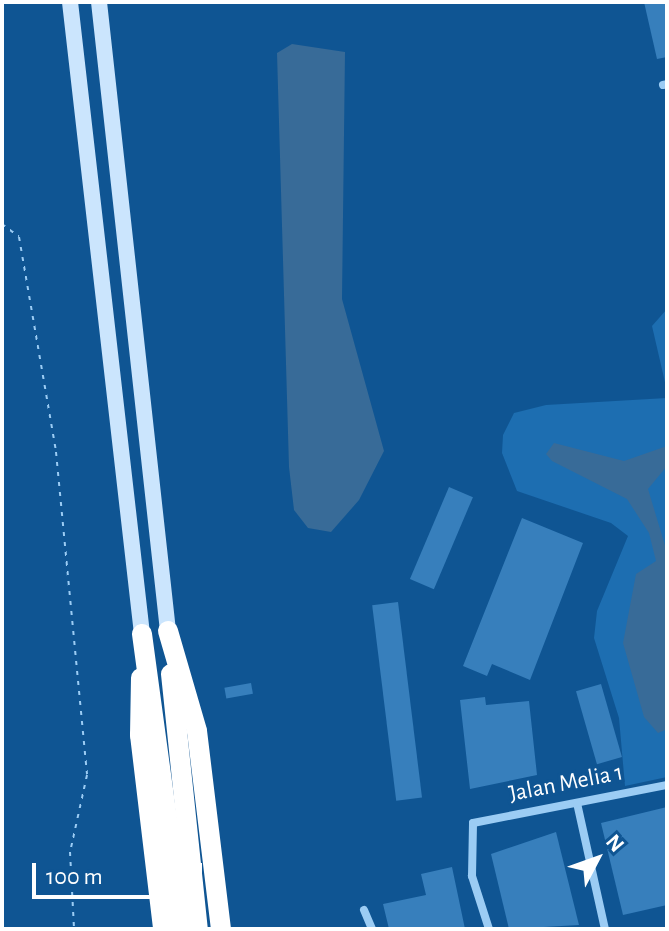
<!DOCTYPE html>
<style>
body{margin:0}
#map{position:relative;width:669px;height:931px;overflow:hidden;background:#0f5593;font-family:"Alegreya Sans",sans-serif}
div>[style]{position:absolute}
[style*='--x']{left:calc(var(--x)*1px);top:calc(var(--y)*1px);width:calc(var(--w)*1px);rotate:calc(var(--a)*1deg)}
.green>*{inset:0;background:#1d6eb1}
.water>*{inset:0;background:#386b98}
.building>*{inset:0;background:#377fbc;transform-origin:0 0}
.path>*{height:2px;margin-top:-1px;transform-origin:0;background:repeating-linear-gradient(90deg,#9bccf4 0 4px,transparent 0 10px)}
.street>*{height:8px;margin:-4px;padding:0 4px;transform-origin:4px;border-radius:4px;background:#9bccf4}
.secondary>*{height:16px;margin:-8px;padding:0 8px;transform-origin:8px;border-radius:8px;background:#cbe5fd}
.highway>*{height:20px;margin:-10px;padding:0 10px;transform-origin:10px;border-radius:10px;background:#fff}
span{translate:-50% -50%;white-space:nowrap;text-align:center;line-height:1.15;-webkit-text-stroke:6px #0f5593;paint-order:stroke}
.street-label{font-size:24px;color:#fff}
.frame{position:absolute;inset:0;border:4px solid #fff;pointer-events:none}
.north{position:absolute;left:557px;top:819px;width:80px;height:80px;-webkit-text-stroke:6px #0f5593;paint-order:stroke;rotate:49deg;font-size:22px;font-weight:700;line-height:32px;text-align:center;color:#fff}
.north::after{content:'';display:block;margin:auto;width:28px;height:36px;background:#fff;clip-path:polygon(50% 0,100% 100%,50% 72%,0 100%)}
.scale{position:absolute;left:32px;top:863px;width:170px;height:36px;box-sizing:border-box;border:4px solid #fff;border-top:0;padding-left:10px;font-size:24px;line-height:28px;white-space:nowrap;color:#fff;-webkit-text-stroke:6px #0f5593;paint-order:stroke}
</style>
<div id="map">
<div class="green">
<div style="clip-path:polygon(667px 309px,667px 391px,652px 326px)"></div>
<div style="clip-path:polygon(667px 398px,667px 777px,625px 786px,619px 718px,594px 638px,597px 611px,628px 536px,611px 523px,517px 491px,502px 453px,503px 435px,514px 413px,546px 405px)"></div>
</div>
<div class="water">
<div style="clip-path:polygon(292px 44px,345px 52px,342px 299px,384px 451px,359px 500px,331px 532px,308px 528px,294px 510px,289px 467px,277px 53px)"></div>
<div style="clip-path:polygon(554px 443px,624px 461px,667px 446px,667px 466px,648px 489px,667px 552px,665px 730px,658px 733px,644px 717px,623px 643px,636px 574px,656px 561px,649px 533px,627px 499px,552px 461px,546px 454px)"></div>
</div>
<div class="building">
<div style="clip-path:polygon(644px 2px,667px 2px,667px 57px,657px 59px)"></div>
<div style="left:449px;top:487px;width:26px;height:100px;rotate:23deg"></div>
<div style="clip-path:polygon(522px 518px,583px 543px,530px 680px,492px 664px,487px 676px,463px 666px)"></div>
<div style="left:398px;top:602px;width:197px;height:26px;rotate:83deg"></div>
<div style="left:251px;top:683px;width:11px;height:27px;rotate:80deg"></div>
<div style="left:601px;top:684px;width:76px;height:26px;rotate:74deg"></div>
<div style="clip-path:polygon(485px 697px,486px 705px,529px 701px,537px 775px,470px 789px,460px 700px)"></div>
<div style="clip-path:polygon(667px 807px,667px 905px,623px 915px,601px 823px)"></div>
<div style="clip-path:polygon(556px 832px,579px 925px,509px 929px,491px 854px)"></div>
<div style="clip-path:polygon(452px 867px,465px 929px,389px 929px,383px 904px,426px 895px,421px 874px)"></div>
</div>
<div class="path">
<div style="--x:2;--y:224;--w:21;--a:37"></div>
<div style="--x:19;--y:237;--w:218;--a:80.2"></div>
<div style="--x:56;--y:452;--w:324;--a:84.5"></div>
<div style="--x:87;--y:775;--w:79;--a:102.4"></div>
<div style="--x:70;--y:852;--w:77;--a:87"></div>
</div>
<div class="street">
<div style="--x:663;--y:85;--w:4;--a:-14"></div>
<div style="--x:577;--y:803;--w:129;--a:77.5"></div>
<div style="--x:364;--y:910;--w:21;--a:67"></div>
<div style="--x:489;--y:929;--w:56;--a:-107.8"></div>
<div style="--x:472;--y:876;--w:53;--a:-88.9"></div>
<div style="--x:473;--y:823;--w:198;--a:-11.1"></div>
</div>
<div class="secondary">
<div style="--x:70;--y:2;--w:636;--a:83.5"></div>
<div style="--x:99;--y:2;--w:633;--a:83.74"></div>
</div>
<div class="highway">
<div style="--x:168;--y:631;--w:104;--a:73.8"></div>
<div style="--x:197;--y:731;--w:199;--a:83.1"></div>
<div style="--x:142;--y:634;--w:298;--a:82.3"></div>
<div style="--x:171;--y:674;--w:256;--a:84"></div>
<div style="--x:141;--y:678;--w:57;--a:91"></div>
<div style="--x:140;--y:735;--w:195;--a:83.2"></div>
</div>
<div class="street-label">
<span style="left:566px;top:784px;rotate:-11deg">Jalan Melia 1</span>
</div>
<div class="frame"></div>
<div class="north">N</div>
<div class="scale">100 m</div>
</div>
